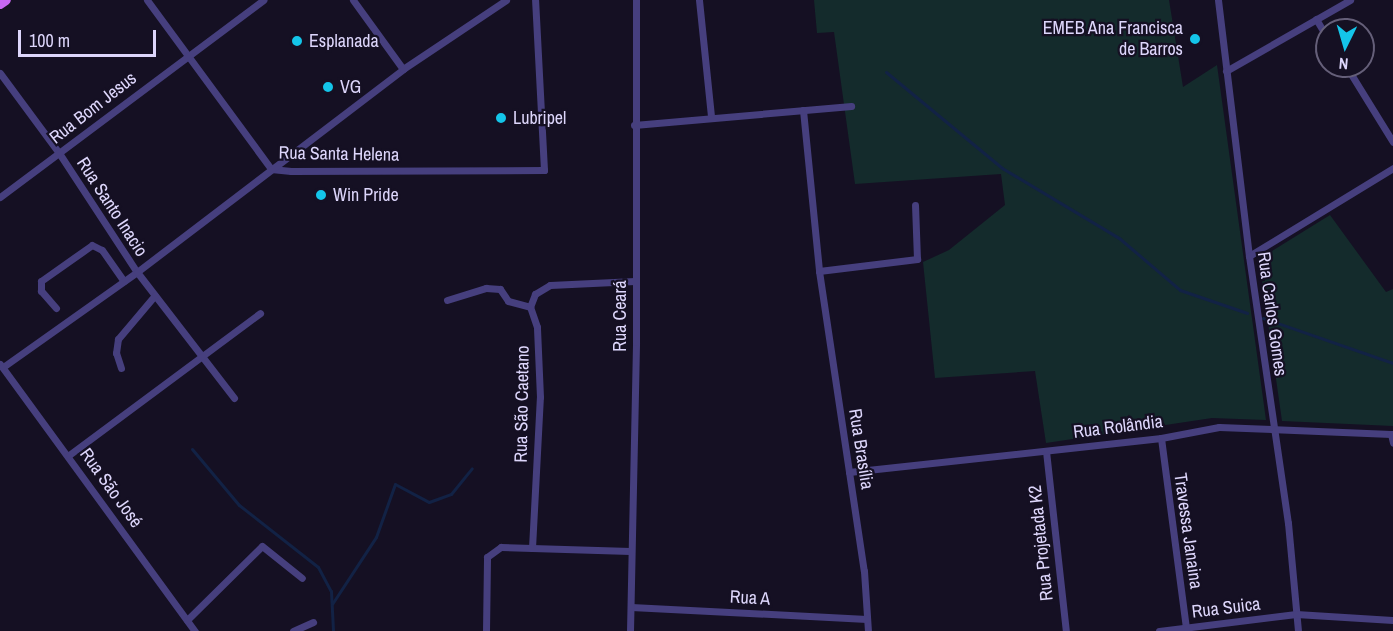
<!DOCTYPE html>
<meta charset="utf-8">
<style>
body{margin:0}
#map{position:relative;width:1393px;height:631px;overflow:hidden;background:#151023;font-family:"Archivo Narrow",sans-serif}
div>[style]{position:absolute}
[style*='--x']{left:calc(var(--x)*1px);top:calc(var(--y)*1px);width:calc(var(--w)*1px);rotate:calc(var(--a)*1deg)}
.green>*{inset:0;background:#142b2c}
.stream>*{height:3px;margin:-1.5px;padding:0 1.5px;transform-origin:1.5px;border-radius:1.5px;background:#122245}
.minor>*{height:7px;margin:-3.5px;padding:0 3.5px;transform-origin:3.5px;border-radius:3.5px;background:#463f7e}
.primary>*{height:10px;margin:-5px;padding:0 5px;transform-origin:5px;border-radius:5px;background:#c767f2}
.dots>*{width:16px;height:16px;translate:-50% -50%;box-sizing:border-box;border:3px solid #151023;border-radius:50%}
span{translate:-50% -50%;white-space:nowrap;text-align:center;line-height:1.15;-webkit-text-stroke:4.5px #151023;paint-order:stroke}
.poi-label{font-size:18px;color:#ddd6fb}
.right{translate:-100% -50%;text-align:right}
.left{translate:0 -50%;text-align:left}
.street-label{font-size:18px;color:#ddd6fb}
.north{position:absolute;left:1315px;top:18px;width:60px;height:60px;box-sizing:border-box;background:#151023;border:2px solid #655f79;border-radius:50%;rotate:185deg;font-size:16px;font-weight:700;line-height:24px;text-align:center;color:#ddd6fb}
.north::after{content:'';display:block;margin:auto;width:21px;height:27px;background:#14c5e9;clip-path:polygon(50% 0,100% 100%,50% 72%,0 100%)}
.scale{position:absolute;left:18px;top:30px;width:138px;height:27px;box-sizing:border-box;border:3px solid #ddd6fb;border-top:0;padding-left:8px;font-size:18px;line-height:21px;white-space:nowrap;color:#ddd6fb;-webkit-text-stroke:4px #151023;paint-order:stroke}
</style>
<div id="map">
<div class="green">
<div style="clip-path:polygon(814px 0,1169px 0,1183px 87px,1217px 65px,1266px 420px,1212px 418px,1046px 443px,1035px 371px,935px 378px,923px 262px,949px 250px,1005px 205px,1001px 174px,855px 184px,834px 32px,817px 33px)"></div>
<div style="clip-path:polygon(1330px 215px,1386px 292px,1393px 289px,1393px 426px,1282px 421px,1259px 259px)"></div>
</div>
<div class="stream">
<div style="--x:886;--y:72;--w:151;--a:39.6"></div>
<div style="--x:1002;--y:168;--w:136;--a:30.9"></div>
<div style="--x:1119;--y:238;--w:80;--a:40.4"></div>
<div style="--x:1180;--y:290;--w:71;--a:18.9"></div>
<div style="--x:1263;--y:318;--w:138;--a:19.1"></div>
<div style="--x:192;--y:449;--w:73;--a:50"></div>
<div style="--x:239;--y:505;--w:100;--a:38.1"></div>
<div style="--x:318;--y:567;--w:27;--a:62"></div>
<div style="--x:331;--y:591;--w:40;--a:87.1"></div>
<div style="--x:332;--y:604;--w:80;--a:-56.7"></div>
<div style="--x:376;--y:537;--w:56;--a:-70.3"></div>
<div style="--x:395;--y:484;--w:38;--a:28"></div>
<div style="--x:429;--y:502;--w:23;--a:-20"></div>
<div style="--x:451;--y:494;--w:33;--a:-51"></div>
</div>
<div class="minor">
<div style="--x:147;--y:0;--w:210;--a:53.7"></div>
<div style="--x:271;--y:169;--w:20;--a:6"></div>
<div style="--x:291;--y:171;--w:253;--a:-0.2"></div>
<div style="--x:544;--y:170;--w:170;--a:-93"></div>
<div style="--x:353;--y:0;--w:85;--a:54.1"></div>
<div style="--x:699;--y:0;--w:118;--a:84.1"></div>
<div style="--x:1218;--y:0;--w:258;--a:83.1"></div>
<div style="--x:1249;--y:256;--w:270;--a:81.7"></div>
<div style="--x:1288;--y:523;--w:108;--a:84.7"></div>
<div style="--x:1316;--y:19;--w:21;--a:59"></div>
<div style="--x:1346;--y:66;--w:89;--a:58.3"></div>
<div style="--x:1226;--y:71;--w:143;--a:-29.8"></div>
<div style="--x:0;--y:73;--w:99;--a:53.6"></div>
<div style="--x:59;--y:153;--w:142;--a:56.8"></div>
<div style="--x:137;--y:272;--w:159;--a:52.4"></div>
<div style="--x:803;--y:110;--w:162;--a:84.3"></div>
<div style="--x:819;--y:271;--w:303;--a:81.5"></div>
<div style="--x:864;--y:571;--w:60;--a:86.2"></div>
<div style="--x:634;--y:125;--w:218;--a:-5"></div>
<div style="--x:0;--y:197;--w:329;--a:-36.8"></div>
<div style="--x:1249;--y:256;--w:169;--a:-31.4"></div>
<div style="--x:819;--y:271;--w:99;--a:-7"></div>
<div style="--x:917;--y:259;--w:54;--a:-92.1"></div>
<div style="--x:447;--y:300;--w:41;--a:-17.1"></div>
<div style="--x:486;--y:288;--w:14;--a:4"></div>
<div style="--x:500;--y:289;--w:14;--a:56"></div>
<div style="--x:508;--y:301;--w:23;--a:15"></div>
<div style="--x:56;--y:308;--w:23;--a:-131"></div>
<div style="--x:41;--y:291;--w:10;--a:-90"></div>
<div style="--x:41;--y:281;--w:62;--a:-35.2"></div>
<div style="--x:92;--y:245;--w:11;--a:27"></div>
<div style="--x:102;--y:250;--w:38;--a:55"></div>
<div style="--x:0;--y:364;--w:331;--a:53.9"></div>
<div style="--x:3;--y:367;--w:164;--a:-35.3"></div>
<div style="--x:137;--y:272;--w:335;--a:-37.3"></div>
<div style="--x:403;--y:69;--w:124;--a:-33.8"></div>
<div style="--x:121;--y:368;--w:16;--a:-108"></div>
<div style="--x:116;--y:353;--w:14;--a:-82"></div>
<div style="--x:118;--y:339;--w:57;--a:-49.9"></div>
<div style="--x:1161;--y:438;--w:192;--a:82.5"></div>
<div style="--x:1046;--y:451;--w:181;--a:83.7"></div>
<div style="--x:69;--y:455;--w:238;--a:-36.6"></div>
<div style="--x:849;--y:472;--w:314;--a:-6.2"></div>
<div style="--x:1161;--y:438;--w:59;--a:-10.7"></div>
<div style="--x:1219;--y:427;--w:172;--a:2.3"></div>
<div style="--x:1391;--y:434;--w:9;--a:77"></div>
<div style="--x:532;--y:548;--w:151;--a:-87"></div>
<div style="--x:540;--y:397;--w:70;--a:-92.5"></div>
<div style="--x:537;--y:327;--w:21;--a:-109"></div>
<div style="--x:530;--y:307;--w:14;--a:-69"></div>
<div style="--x:535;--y:294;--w:17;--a:-31"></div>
<div style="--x:550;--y:285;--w:85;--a:-2.7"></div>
<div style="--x:631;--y:607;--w:236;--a:2.9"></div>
<div style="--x:187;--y:620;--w:105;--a:-44.6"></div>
<div style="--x:262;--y:546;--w:51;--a:38.7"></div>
<div style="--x:293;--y:631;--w:22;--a:-24"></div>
<div style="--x:486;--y:631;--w:74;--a:-89.2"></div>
<div style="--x:487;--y:557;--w:17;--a:-36"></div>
<div style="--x:501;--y:547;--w:129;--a:1.8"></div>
<div style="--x:630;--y:631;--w:289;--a:-88.8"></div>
<div style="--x:636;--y:342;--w:342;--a:-90"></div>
<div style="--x:1159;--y:631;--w:138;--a:-7.1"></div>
<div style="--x:1296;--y:614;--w:97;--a:3.5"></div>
</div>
<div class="primary">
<div style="--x:0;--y:4;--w:7;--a:-34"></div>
</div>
<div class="dots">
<div style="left:1195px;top:39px;background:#14c5e9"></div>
<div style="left:297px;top:41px;background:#14c5e9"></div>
<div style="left:328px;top:87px;background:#14c5e9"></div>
<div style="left:501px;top:118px;background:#14c5e9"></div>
<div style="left:321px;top:195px;background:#14c5e9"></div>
</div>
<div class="poi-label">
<span class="right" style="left:1183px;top:39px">EMEB Ana Francisca<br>de Barros</span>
<span class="left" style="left:309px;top:41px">Esplanada</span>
<span class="left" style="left:340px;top:87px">VG</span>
<span class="left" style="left:513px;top:118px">Lubripel</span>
<span class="left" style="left:333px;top:195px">Win Pride</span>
</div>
<div class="street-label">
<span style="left:93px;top:108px;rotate:-38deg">Rua Bom Jesus</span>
<span style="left:339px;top:154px;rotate:1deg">Rua Santa Helena</span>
<span style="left:112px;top:207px;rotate:57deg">Rua Santo Inacio</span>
<span style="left:1272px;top:314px;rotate:82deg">Rua Carlos Gomes</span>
<span style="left:620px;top:316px;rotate:-90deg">Rua Ceará</span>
<span style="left:522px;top:404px;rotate:-89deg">Rua São Caetano</span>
<span style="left:1118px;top:427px;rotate:-7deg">Rua Rolândia</span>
<span style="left:861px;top:449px;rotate:81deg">Rua Brasília</span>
<span style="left:111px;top:488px;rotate:54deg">Rua São José</span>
<span style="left:1188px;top:531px;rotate:82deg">Travessa Janaina</span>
<span style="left:1041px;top:543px;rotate:-96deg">Rua Projetada K2</span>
<span style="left:750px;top:598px;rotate:3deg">Rua A</span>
<span style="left:1226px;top:608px;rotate:-7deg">Rua Suica</span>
</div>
<div class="north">N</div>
<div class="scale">100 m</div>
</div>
